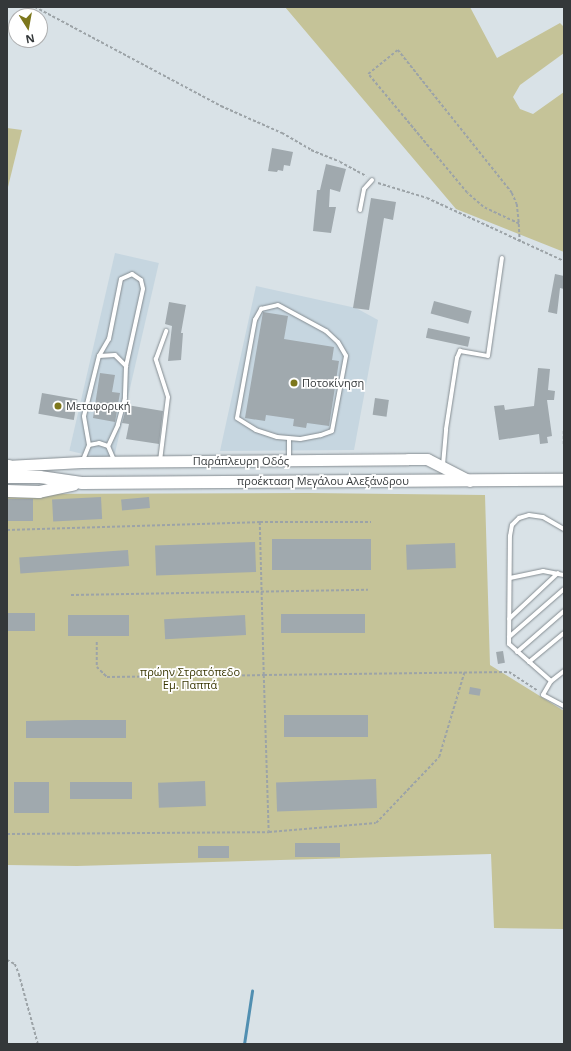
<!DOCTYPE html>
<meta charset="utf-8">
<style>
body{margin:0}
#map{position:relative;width:571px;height:1051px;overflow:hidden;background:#d9e2e7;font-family:"Open Sans",sans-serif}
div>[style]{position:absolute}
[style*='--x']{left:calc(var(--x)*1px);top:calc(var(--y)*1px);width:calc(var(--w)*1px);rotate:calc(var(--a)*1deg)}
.built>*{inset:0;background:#c6d6e0;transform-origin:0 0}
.green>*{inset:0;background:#c5c398}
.stream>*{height:3px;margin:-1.5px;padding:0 1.5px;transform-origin:1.5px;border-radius:1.5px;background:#518fb1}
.building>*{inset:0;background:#a0a9ae;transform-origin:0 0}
.path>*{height:1.5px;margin-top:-0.75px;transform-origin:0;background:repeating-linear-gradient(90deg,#9ca3a7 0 3px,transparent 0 5px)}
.roads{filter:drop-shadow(0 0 1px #848c91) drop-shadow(0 0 1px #848c91)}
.service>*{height:4px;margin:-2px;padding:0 2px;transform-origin:2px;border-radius:2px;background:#fff}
.tertiary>*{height:11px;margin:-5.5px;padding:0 5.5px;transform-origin:5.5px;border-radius:5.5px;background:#fff}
.secondary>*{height:12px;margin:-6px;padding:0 6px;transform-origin:6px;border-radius:6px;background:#fff}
.dots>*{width:11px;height:11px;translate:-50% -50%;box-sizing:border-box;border:2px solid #fff;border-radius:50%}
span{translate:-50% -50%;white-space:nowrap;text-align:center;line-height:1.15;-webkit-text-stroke:3.5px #fff;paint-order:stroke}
.poi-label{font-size:11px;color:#34383a}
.left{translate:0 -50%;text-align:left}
.street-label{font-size:11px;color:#34383a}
.park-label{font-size:11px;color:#3a3703}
.frame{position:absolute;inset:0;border:8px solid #34383a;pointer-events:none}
.north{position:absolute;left:8px;top:8px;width:40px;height:40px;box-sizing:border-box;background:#fff;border:1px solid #aeafb0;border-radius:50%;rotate:169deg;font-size:11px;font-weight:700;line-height:16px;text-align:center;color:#34383a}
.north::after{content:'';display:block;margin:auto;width:14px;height:18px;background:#7d771c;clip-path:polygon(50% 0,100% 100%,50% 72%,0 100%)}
</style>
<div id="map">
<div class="built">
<div style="left:115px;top:253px;width:45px;height:203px;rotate:13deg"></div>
<div style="clip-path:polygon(256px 286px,356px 308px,378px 320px,354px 450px,220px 451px)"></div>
</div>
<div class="green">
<div style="clip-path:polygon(285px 7px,470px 7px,497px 58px,560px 23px,564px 27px,564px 53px,520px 85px,513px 97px,520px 109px,533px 114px,564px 92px,564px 252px,456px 209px)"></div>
<div style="clip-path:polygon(7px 128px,22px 130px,7px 191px)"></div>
<div style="clip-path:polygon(308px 493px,485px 495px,490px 665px,564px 711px,564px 929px,494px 928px,491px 854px,77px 866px,7px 865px,7px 494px)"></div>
</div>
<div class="stream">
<div style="--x:244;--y:1044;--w:54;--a:-81.4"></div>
</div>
<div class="building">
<div style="clip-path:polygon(272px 148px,293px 152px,290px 166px,284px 165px,283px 171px,278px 170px,277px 172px,268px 171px)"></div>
<div style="clip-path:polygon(326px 164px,346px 169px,340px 192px,330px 189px,329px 207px,336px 207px,331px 233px,313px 231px,317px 190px,320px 190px)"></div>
<div style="clip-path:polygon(371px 198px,396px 202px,393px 220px,384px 218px,369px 310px,353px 308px)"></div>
<div style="clip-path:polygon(555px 274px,564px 276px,564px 289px,560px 288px,557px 314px,548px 312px)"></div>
<div style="left:434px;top:301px;width:39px;height:13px;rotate:15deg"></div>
<div style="clip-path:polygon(169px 302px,186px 305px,181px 333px,183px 333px,181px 360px,168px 361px,172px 326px,165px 324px)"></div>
<div style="clip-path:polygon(263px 312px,288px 316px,284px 339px,334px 347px,332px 360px,339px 361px,329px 426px,307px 423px,306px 428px,293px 426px,294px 419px,266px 415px,265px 421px,245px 418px)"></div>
<div style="left:428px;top:328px;width:43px;height:10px;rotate:12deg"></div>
<div style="clip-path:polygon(538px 368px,550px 369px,548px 390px,555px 391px,554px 400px,547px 400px,552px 436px,547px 437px,548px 443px,540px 444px,539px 434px,499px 440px,494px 406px,504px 405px,505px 410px,534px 406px)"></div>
<div style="clip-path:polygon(100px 373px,115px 375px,112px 392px,120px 393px,115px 422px,93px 418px)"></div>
<div style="left:42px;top:393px;width:36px;height:21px;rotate:10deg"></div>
<div style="left:375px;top:398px;width:14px;height:17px;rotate:8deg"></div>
<div style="clip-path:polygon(127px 405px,163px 411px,159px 444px,126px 439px,129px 424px,122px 423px)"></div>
<div style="left:101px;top:497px;width:22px;height:49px;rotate:87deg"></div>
<div style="left:149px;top:497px;width:11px;height:28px;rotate:85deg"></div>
<div style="left:7px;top:499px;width:26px;height:22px"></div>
<div style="left:371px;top:539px;width:31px;height:99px;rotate:90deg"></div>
<div style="left:255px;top:542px;width:30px;height:100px;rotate:88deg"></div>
<div style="left:455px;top:543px;width:25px;height:49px;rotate:88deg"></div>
<div style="left:128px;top:550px;width:16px;height:109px;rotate:86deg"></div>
<div style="left:7px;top:613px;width:28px;height:18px"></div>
<div style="left:365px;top:614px;width:19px;height:84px;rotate:90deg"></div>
<div style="left:129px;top:615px;width:21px;height:61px;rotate:90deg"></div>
<div style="left:245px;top:615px;width:20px;height:81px;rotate:87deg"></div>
<div style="left:503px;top:651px;width:12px;height:7px;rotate:81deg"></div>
<div style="left:470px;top:687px;width:11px;height:7px;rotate:10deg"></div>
<div style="left:368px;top:715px;width:22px;height:84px;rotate:90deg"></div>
<div style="clip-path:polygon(75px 720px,126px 720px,126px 738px,26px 738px,26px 721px)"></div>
<div style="left:376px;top:779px;width:29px;height:100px;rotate:88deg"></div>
<div style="left:205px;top:781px;width:25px;height:47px;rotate:88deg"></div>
<div style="left:14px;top:782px;width:35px;height:31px"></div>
<div style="left:70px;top:782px;width:62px;height:17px"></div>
<div style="left:340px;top:843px;width:14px;height:45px;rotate:90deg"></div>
<div style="left:198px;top:846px;width:31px;height:12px"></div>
</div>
<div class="path">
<div style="--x:35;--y:7;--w:211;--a:28"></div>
<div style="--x:221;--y:106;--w:67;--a:23.9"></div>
<div style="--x:282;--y:133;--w:34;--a:30"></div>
<div style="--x:311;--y:150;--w:31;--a:22"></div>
<div style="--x:340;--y:162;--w:30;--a:28"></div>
<div style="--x:378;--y:183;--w:51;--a:17"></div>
<div style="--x:427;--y:198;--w:151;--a:24.7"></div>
<div style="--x:519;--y:224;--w:40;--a:-155"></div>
<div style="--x:483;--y:207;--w:21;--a:-139"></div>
<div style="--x:467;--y:193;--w:155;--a:-129.8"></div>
<div style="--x:368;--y:74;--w:38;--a:-39"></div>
<div style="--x:398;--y:50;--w:183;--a:51.4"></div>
<div style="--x:512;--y:193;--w:12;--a:66"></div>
<div style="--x:517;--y:204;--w:20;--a:84"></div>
<div style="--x:519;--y:224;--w:18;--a:87"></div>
<div style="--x:564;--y:431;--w:15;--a:90"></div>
<div style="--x:260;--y:522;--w:111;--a:0"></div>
<div style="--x:7;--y:530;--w:253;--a:-1.8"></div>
<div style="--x:260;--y:522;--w:153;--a:88.5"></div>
<div style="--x:264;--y:675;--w:245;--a:-0.7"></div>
<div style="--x:509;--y:672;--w:35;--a:33"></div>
<div style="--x:71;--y:595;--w:297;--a:-1"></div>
<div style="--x:97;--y:642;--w:25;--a:90"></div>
<div style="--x:97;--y:667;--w:14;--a:45"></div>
<div style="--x:107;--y:677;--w:157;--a:-0.7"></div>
<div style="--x:264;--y:675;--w:156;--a:88.2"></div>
<div style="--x:7;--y:834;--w:262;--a:-0.4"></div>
<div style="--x:269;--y:832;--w:107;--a:-4.8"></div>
<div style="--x:376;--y:823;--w:91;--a:-46.3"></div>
<div style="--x:439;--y:757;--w:88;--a:-73.4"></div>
<div style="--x:7;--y:960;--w:9;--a:27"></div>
<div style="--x:15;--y:964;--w:11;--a:68"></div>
<div style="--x:19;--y:974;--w:73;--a:74.8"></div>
</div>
<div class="roads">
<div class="service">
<div style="--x:360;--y:210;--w:21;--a:-79"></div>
<div style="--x:364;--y:189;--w:12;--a:-48"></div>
<div style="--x:278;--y:305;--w:55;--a:28.4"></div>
<div style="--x:326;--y:331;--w:16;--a:43"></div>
<div style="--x:338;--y:342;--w:16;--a:60"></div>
<div style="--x:346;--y:356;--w:76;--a:100.6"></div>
<div style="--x:332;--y:431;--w:12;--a:160"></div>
<div style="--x:321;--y:435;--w:21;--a:169"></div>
<div style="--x:300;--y:439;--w:23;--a:-175"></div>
<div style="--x:277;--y:437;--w:22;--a:-162"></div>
<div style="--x:256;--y:430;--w:22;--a:-148"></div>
<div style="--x:237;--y:418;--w:100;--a:-79.6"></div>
<div style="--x:255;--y:320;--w:13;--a:-61"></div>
<div style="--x:261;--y:309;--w:17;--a:-13"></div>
<div style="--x:99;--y:356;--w:16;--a:-4"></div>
<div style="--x:115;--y:355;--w:16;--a:45"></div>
<div style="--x:89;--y:445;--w:10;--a:-11"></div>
<div style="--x:99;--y:443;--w:9;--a:18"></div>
<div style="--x:289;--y:458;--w:19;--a:-90"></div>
<div style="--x:83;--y:460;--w:16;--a:-68"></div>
<div style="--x:89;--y:445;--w:29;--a:-100"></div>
<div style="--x:84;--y:416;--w:62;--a:-76"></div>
<div style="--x:99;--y:356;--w:20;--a:-60"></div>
<div style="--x:109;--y:339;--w:61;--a:-78.7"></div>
<div style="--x:121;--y:279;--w:12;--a:-24"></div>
<div style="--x:132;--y:274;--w:11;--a:34"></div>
<div style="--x:141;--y:280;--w:9;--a:77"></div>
<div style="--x:143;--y:289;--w:79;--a:102.4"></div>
<div style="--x:126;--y:366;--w:32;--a:92"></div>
<div style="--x:125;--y:398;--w:28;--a:105"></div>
<div style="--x:118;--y:425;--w:23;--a:115"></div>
<div style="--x:108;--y:446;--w:15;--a:67"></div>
<div style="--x:160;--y:461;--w:64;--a:-82.9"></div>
<div style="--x:168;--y:397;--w:40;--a:-108"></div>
<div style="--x:156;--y:359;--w:30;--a:-70"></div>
<div style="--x:443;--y:465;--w:36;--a:-85"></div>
<div style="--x:446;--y:429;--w:72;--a:-81.2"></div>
<div style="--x:457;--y:358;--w:8;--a:-67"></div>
<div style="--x:460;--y:351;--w:28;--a:10"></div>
<div style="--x:488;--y:356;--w:99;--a:-81.9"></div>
<div style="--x:510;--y:578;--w:34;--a:-12"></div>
<div style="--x:543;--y:571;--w:21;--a:11"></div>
<div style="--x:509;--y:619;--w:67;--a:-43.2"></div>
<div style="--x:509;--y:637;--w:73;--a:-41.1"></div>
<div style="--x:517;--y:652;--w:62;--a:-41.1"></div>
<div style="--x:529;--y:662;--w:45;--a:-39.6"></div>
<div style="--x:564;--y:671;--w:16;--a:142"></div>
<div style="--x:551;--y:681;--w:16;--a:120"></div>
<div style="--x:543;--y:695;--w:24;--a:28"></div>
<div style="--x:551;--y:681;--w:56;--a:-138.6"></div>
<div style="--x:509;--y:644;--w:108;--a:-89.5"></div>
<div style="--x:510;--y:536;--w:11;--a:-80"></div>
<div style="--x:512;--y:525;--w:10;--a:-45"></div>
<div style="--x:519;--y:518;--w:10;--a:-17"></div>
<div style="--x:529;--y:515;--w:14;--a:8"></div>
<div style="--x:543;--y:517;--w:24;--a:30"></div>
</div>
<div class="tertiary">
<div style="--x:7;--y:466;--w:75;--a:-3.1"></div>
<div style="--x:82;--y:462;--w:326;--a:-0.5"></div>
<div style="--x:408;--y:459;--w:19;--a:0"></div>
<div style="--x:427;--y:459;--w:48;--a:27.1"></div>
</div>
<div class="secondary">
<div style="--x:7;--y:466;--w:2;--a:0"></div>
<div style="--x:7;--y:477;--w:33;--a:0"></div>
<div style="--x:40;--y:477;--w:42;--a:8.1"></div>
<div style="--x:82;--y:483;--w:482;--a:-0.4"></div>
<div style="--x:7;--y:491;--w:32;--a:2"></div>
<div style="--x:39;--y:492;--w:35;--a:-12"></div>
</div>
</div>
<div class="dots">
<div style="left:294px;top:383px;background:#7d771c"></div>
<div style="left:58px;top:406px;background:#7d771c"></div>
</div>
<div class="poi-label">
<span class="left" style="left:302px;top:383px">Ποτοκίνηση</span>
<span class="left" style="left:66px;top:406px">Μεταφορική</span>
</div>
<div class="street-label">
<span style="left:241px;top:461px">Παράπλευρη Οδός</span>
<span style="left:323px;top:481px">προέκταση Μεγάλου Αλεξάνδρου</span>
</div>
<div class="park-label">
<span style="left:190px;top:679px">πρώην Στρατόπεδο<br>Εμ. Παππά</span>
</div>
<div class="frame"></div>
<div class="north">N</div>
</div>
